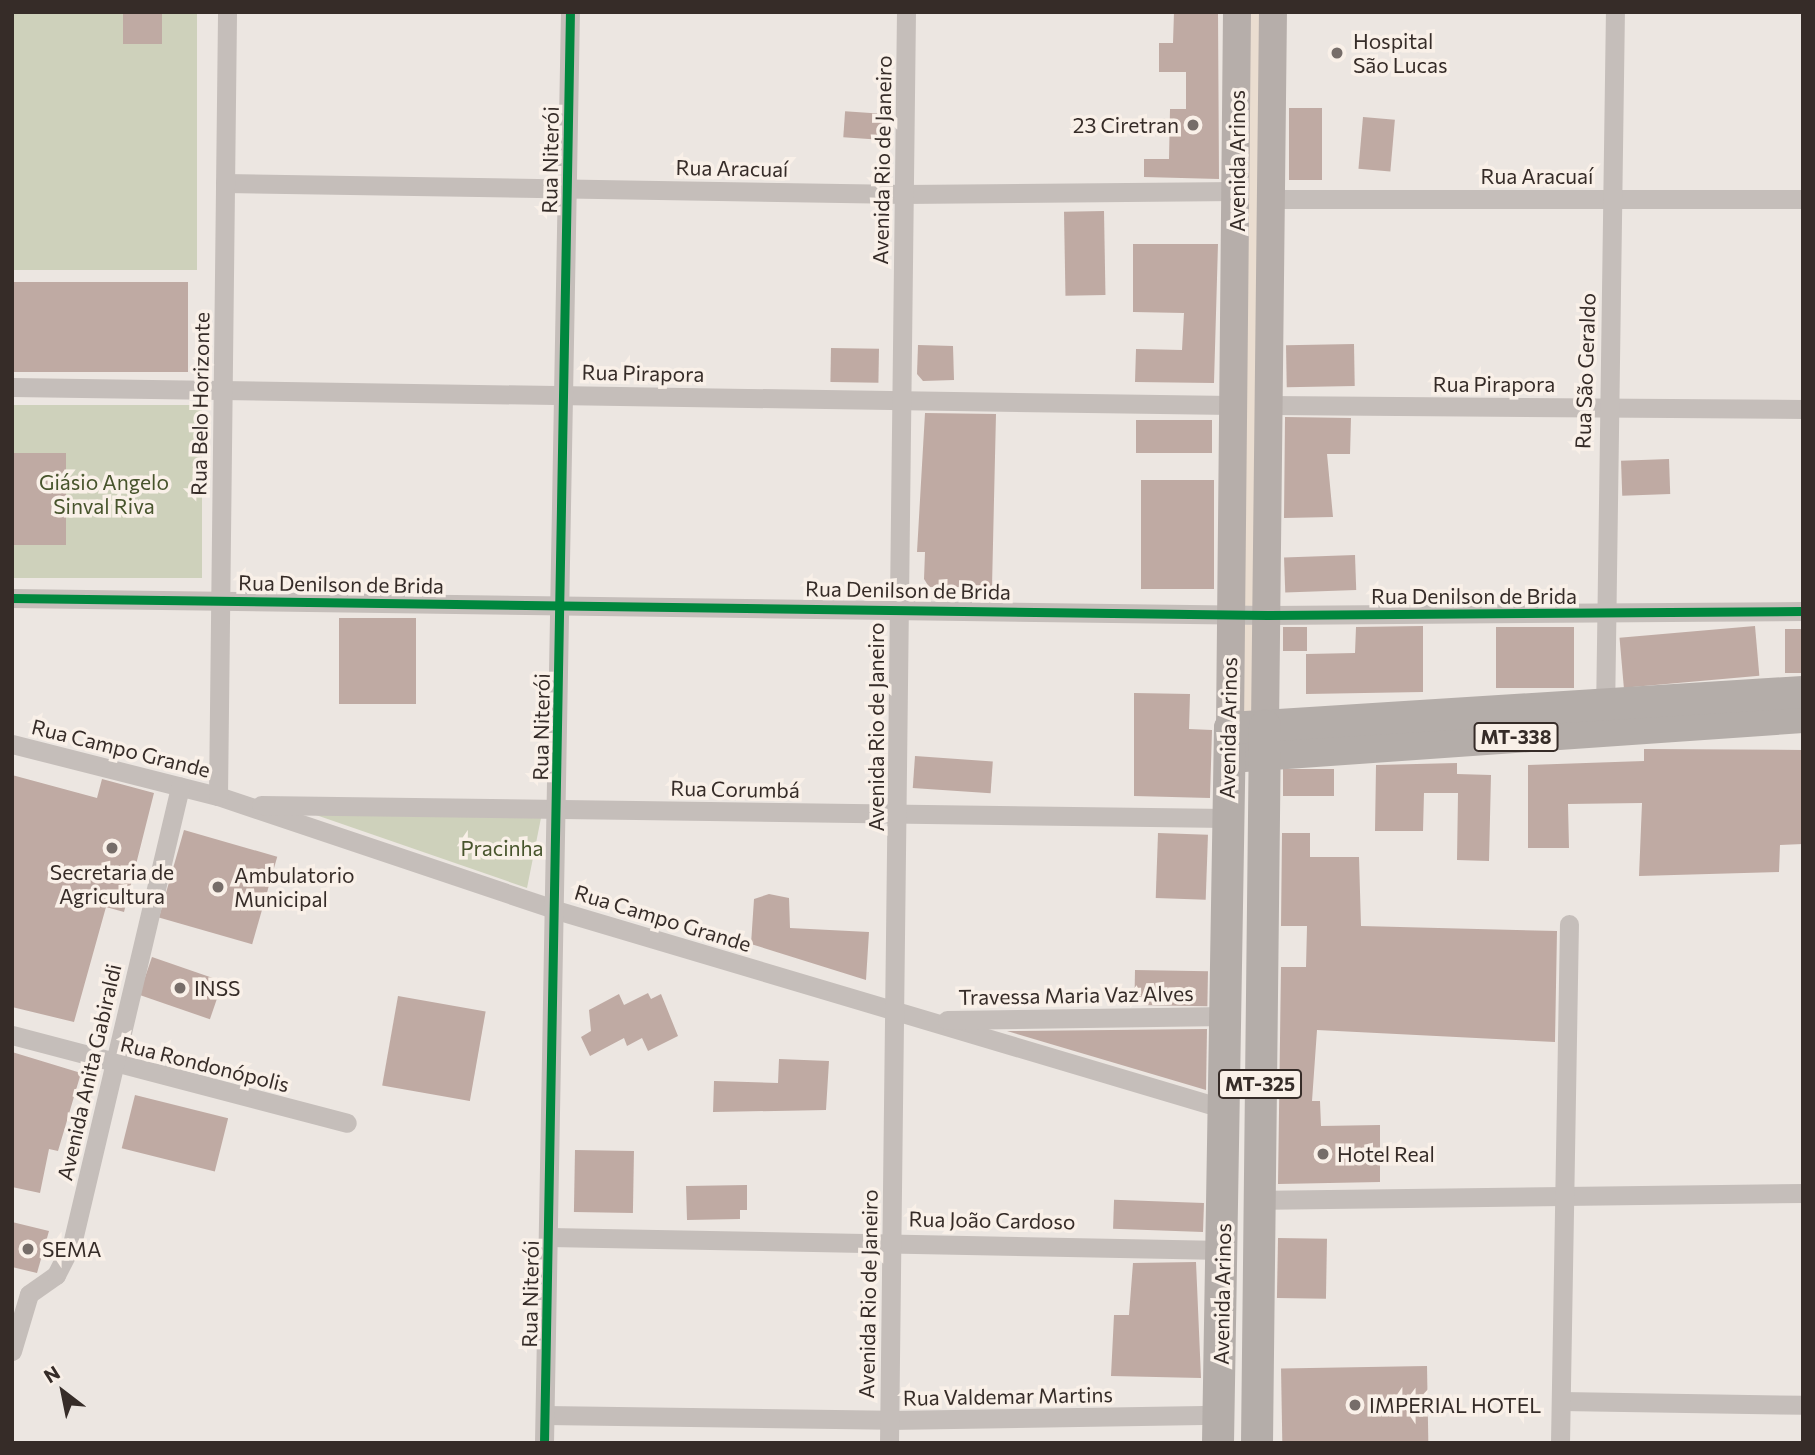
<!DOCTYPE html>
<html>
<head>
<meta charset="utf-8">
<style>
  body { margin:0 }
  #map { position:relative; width:1815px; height:1455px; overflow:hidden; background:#ece6e1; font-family:Commissioner,sans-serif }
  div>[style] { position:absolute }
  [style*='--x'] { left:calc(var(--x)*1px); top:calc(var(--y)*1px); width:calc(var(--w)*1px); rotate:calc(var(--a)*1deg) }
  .green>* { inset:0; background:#ced1bb; transform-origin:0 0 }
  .plaza>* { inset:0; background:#eaddd0; transform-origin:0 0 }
  .building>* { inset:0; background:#bfaaa3; transform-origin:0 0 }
  .street>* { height:19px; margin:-9.5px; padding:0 9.5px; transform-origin:9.5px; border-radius:9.5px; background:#c5beba }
  .secondary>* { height:28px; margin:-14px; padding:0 14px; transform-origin:14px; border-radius:14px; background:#b6aeaa }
  .primary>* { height:32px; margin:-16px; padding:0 16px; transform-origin:16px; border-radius:16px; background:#b4ada9 }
  .cycleway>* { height:9px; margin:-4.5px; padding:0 4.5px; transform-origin:4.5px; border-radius:4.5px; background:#00873e }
  .dots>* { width:19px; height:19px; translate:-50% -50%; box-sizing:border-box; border:4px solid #f9f0e8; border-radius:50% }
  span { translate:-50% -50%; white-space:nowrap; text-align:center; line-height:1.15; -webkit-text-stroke:7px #f9f0e8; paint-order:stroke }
  .shield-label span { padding:2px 5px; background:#f9f0e8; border:2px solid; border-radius:5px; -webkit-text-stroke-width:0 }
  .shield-label { font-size:19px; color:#362c28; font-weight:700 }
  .poi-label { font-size:21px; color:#362c28 }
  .left { translate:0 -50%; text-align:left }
  .right { translate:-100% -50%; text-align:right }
  .street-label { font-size:21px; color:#362c28 }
  .park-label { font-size:21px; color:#47542c }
  .frame { position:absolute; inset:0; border:14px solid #362c28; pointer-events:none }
  .north { position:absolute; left:28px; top:1357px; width:70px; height:70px; -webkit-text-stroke:5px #f9f0e8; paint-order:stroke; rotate:328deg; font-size:19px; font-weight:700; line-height:28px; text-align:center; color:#362c28 }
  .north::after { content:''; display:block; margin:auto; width:24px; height:32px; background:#362c28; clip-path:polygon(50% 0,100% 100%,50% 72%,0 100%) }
</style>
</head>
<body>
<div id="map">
  <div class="green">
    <div style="left:12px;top:12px;width:185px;height:258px"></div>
    <div style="left:12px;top:405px;width:190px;height:173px"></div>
    <div style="clip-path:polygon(316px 815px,541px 818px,527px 888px)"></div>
  </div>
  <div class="plaza">
    <div style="left:1241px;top:12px;width:25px;height:708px"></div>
  </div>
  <div class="building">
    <div style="left:123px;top:12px;width:39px;height:32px"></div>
    <div style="clip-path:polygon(1174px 12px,1218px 12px,1219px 179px,1144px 177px,1144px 159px,1169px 159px,1170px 109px,1186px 109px,1186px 72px,1159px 72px,1159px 43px,1173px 43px)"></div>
    <div style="left:1289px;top:108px;width:33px;height:72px"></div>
    <div style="left:885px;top:114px;width:26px;height:40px;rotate:94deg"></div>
    <div style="left:1363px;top:117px;width:32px;height:52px;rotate:5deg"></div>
    <div style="left:1104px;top:211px;width:84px;height:40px;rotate:89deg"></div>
    <div style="clip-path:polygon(1133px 244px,1218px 244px,1214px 383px,1135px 382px,1136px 349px,1182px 350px,1184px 313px,1133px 312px)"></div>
    <div style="left:12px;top:282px;width:176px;height:90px"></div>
    <div style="left:1354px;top:344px;width:42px;height:68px;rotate:89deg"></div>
    <div style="clip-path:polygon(918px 345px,953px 346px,954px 380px,923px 381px,917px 374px)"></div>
    <div style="left:831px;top:348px;width:48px;height:34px;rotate:1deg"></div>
    <div style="clip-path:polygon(925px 413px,996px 414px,992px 587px,929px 587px,924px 579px,925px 552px,917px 552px)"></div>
    <div style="clip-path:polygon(1285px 417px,1351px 418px,1350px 454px,1327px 454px,1333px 517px,1284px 518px)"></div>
    <div style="left:1136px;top:420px;width:76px;height:33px"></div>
    <div style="left:12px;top:453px;width:54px;height:92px"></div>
    <div style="left:1669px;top:459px;width:35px;height:48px;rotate:88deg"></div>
    <div style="left:1141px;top:480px;width:73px;height:109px"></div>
    <div style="left:1355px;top:555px;width:35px;height:71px;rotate:88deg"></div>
    <div style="left:416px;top:618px;width:86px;height:77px;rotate:90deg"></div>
    <div style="clip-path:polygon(1423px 626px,1423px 692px,1306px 694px,1306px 654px,1355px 653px,1356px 627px)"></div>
    <div style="left:1755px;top:626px;width:50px;height:136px;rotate:85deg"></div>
    <div style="left:1283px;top:627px;width:24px;height:24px"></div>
    <div style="left:1574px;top:627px;width:61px;height:78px;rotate:90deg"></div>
    <div style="left:1785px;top:629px;width:18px;height:44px"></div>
    <div style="clip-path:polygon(1134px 693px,1190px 694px,1189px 729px,1212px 730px,1210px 798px,1134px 796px)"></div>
    <div style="clip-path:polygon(1644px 749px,1803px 750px,1803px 844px,1780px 845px,1779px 872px,1639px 876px,1642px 803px,1568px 804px,1569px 848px,1528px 848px,1528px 765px,1644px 761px)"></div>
    <div style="left:915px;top:756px;width:78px;height:32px;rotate:4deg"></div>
    <div style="clip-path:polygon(1457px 763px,1457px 774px,1491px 775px,1489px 861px,1457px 860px,1458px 793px,1424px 793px,1423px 831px,1375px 831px,1376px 765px)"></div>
    <div style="left:1334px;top:769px;width:27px;height:51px;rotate:90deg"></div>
    <div style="clip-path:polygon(12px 775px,97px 798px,102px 779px,154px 793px,124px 912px,106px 907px,74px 1022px,12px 1007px)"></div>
    <div style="left:184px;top:830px;width:97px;height:91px;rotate:16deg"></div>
    <div style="left:1158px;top:833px;width:50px;height:65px;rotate:2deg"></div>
    <div style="clip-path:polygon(1282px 833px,1310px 833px,1310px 857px,1359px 857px,1361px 926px,1557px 931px,1555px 1042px,1317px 1030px,1312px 1101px,1320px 1101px,1321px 1126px,1380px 1125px,1380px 1182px,1278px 1184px,1281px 967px,1306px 967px,1307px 926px,1281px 926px)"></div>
    <div style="clip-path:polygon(769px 894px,789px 898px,790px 928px,869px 932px,866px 980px,751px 944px,754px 899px)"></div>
    <div style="left:152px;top:957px;width:75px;height:40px;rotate:19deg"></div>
    <div style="left:1135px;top:970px;width:73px;height:35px;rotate:1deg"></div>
    <div style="clip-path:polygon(648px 993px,651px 999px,661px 994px,678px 1036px,648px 1051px,642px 1038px,627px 1046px,624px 1038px,590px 1056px,581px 1037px,591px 1031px,589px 1010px,619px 994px,624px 1005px)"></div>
    <div style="left:398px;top:996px;width:89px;height:91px;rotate:10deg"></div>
    <div style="clip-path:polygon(1207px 1029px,1206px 1090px,1007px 1031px)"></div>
    <div style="clip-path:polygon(12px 1052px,81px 1073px,58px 1151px,49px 1149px,40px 1193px,12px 1187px)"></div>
    <div style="clip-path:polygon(779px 1059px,829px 1061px,826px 1110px,713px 1112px,714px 1081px,778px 1083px)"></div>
    <div style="left:135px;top:1095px;width:96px;height:55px;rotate:14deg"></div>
    <div style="left:575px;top:1150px;width:59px;height:62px;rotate:1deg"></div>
    <div style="clip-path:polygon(747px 1185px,747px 1210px,740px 1210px,740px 1219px,687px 1220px,686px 1186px)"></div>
    <div style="left:1204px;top:1203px;width:29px;height:90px;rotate:92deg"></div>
    <div style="clip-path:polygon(12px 1222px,49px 1231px,37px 1273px,12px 1267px)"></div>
    <div style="left:1278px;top:1238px;width:49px;height:60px;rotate:1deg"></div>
    <div style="clip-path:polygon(1196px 1262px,1201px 1378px,1111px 1376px,1114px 1315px,1129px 1315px,1133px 1263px)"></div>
    <div style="left:1427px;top:1366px;width:77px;height:146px;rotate:89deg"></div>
  </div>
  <div class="street">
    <div style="--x:225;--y:183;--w:679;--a:0.93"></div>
    <div style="--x:904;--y:194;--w:334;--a:-0.5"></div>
    <div style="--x:1271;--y:199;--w:532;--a:0"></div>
    <div style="--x:12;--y:387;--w:1220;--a:0.85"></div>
    <div style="--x:1269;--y:405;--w:534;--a:0.43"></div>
    <div style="--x:12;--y:598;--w:1255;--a:0.78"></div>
    <div style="--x:1267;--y:615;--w:536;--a:-0.43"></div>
    <div style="--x:1605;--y:715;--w:703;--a:-89.19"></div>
    <div style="--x:12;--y:744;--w:212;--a:14.2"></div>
    <div style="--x:218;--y:796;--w:357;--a:18.6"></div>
    <div style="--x:556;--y:910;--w:695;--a:16.56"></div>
    <div style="--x:218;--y:796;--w:784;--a:-89.34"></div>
    <div style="--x:261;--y:805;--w:966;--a:0.77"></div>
    <div style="--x:947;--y:1020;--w:279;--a:-0.8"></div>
    <div style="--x:12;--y:1035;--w:346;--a:14.7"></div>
    <div style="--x:1257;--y:1200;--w:546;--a:-0.73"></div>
    <div style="--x:549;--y:1237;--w:675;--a:1.1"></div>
    <div style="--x:12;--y:1351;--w:59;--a:-73.4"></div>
    <div style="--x:29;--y:1294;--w:33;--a:-35"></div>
    <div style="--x:56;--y:1275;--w:35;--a:-63"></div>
    <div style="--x:72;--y:1244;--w:470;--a:-76.7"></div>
    <div style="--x:1561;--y:1401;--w:242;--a:0.9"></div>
    <div style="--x:545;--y:1415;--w:344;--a:0.8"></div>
    <div style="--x:889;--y:1420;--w:330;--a:-0.9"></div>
    <div style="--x:544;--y:1443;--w:1431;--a:-88.96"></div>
    <div style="--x:889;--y:1443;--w:1431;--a:-89.32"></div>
    <div style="--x:1560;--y:1443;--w:519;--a:-89.01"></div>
  </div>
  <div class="secondary">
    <div style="--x:1265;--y:726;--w:714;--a:-89.36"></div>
    <div style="--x:1230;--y:728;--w:716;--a:-89.44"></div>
  </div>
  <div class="primary">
    <div style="--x:1244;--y:756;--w:560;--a:-3.99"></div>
    <div style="--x:1218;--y:1443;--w:715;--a:-89.04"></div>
    <div style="--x:1230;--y:728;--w:574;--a:-3.6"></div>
    <div style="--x:1257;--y:1443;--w:717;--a:-89.36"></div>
  </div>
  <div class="cycleway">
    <div style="--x:12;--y:598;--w:1255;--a:0.78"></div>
    <div style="--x:1267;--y:615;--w:536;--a:-0.43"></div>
    <div style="--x:544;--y:1443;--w:1431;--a:-88.96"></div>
  </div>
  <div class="dots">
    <div style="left:1337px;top:53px;background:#766d69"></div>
    <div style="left:1193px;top:125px;background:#766d69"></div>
    <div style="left:112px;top:848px;background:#766d69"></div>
    <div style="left:218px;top:887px;background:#766d69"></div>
    <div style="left:180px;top:988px;background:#766d69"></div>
    <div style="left:1323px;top:1154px;background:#766d69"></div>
    <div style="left:28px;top:1249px;background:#766d69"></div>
    <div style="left:1355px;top:1405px;background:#766d69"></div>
  </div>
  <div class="shield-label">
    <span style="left:1516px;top:737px">MT-338</span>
    <span style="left:1260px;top:1084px">MT-325</span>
  </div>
  <div class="poi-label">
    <span class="left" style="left:1353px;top:53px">Hospital<br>São Lucas</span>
    <span class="right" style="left:1179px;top:125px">23 Ciretran</span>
    <span style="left:112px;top:884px">Secretaria de<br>Agricultura</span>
    <span class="left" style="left:234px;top:887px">Ambulatorio<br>Municipal</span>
    <span class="left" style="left:194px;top:988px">INSS</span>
    <span class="left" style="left:1337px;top:1154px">Hotel Real</span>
    <span class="left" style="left:42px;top:1249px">SEMA</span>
    <span class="left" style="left:1369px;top:1405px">IMPERIAL HOTEL</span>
  </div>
  <div class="street-label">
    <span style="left:550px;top:160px;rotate:-89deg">Rua Niterói</span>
    <span style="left:882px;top:160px;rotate:-89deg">Avenida Rio de Janeiro</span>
    <span style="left:1237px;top:161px;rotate:-90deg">Avenida Arinos</span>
    <span style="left:732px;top:168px;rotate:1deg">Rua Aracuaí</span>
    <span style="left:1537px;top:176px">Rua Aracuaí</span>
    <span style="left:1585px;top:371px;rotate:-88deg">Rua São Geraldo</span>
    <span style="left:643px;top:373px;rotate:1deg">Rua Pirapora</span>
    <span style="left:1494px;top:384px">Rua Pirapora</span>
    <span style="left:200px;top:404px;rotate:-89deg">Rua Belo Horizonte</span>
    <span style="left:341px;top:584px;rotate:1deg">Rua Denilson de Brida</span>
    <span style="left:908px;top:590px;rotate:1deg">Rua Denilson de Brida</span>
    <span style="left:1474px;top:596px">Rua Denilson de Brida</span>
    <span style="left:541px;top:727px;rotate:-89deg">Rua Niterói</span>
    <span style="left:876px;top:727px;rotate:-90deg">Avenida Rio de Janeiro</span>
    <span style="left:1228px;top:728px;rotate:-89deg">Avenida Arinos</span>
    <span style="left:121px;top:748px;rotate:14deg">Rua Campo Grande</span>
    <span style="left:735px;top:789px;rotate:1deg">Rua Corumbá</span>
    <span style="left:663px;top:918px;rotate:17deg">Rua Campo Grande</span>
    <span style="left:1076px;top:995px;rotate:-1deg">Travessa Maria Vaz Alves</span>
    <span style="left:205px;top:1064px;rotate:14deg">Rua Rondonópolis</span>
    <span style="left:89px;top:1072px;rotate:-77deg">Avenida Anita Gabiraldi</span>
    <span style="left:992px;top:1220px;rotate:1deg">Rua João Cardoso</span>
    <span style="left:530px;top:1294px;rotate:-89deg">Rua Niterói</span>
    <span style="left:868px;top:1294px;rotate:-89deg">Avenida Rio de Janeiro</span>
    <span style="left:1222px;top:1294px;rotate:-89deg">Avenida Arinos</span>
    <span style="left:1008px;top:1396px;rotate:-1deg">Rua Valdemar Martins</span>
  </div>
  <div class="park-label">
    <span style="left:104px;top:494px">Giásio Angelo<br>Sinval Riva</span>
    <span style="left:502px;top:848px">Pracinha</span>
  </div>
  <div class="frame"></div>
  <div class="north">N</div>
</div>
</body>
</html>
